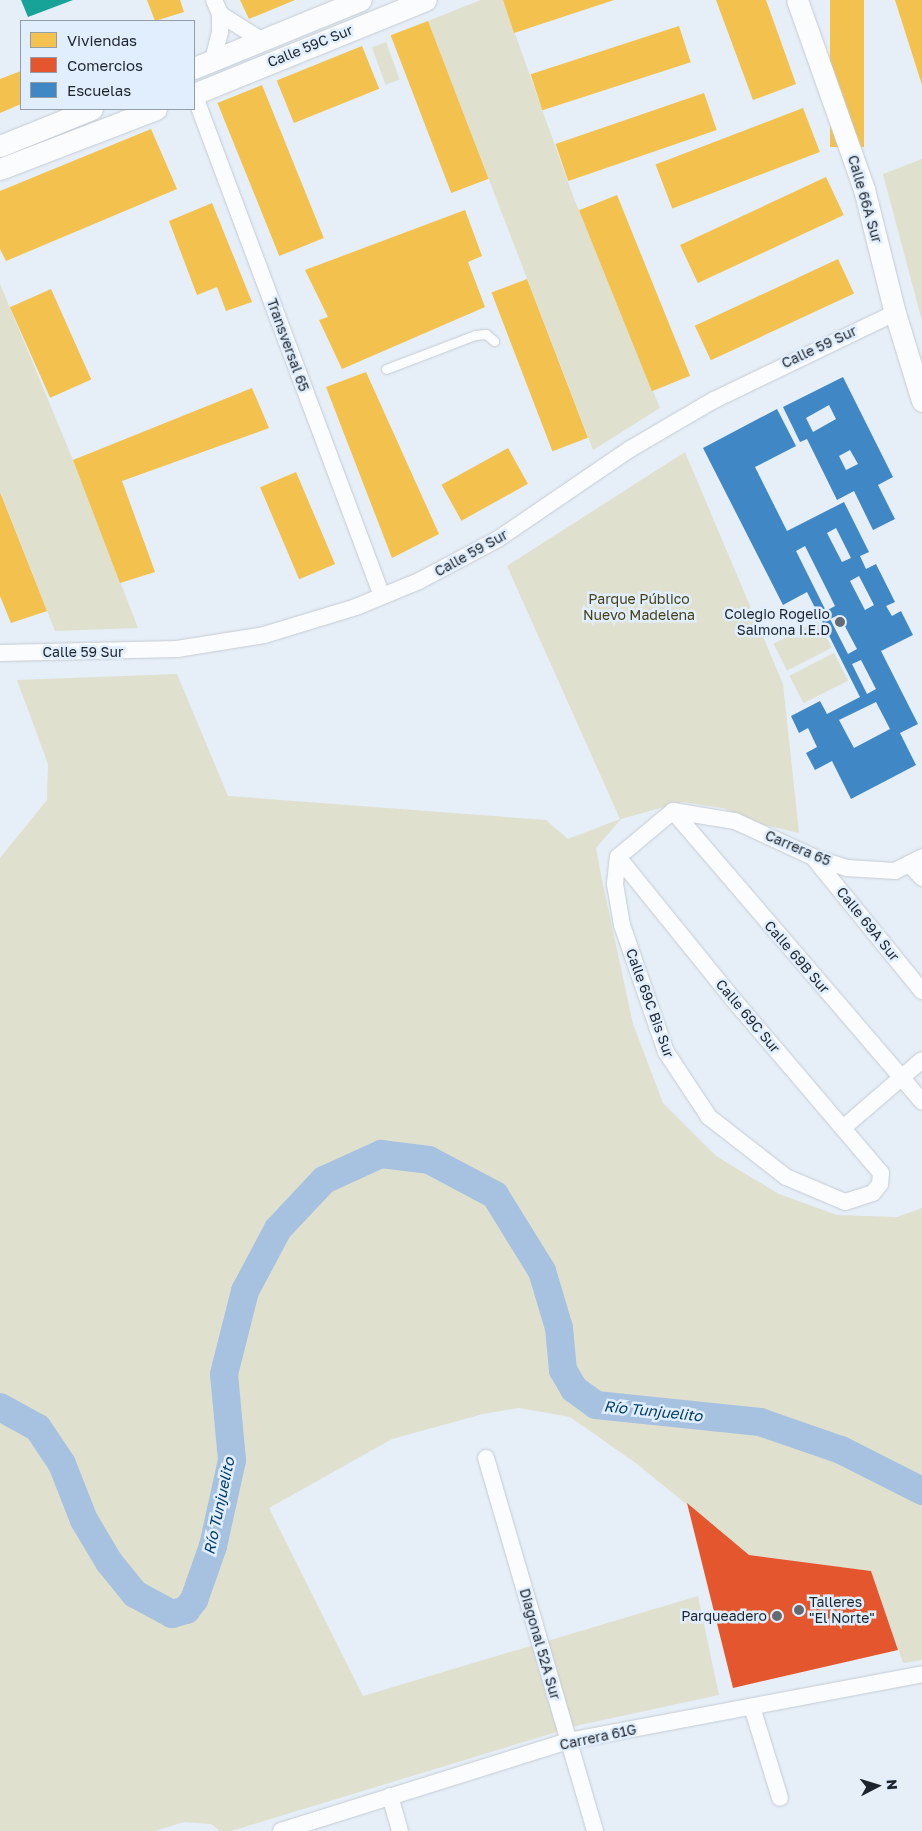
<!DOCTYPE html>
<html>
<head>
<meta charset="utf-8">
<style>
  body { margin:0 }
  #map { position:relative; width:922px; height:1831px; overflow:hidden; background:#e6eef7; font-family:"Golos Text",sans-serif }
  div>[style] { position:absolute }
  [style*='--x'] { left:calc(var(--x)*1px); top:calc(var(--y)*1px); width:calc(var(--w)*1px); rotate:calc(var(--a)*1deg) }
  .green>* { inset:0; background:#e0e0cf; transform-origin:0 0 }
  .homes>* { inset:0; background:#f2c14e; transform-origin:0 0 }
  .shops>* { inset:0; background:#e4572e }
  .schools>* { inset:0; background:#3f88c5 }
  .public>* { inset:0; background:#17a398 }
  .river>* { height:28px; margin:-14px; padding:0 14px; transform-origin:14px; border-radius:14px; background:#a6c2e0 }
  .roads { filter:drop-shadow(0 0 1px #c4cbd3) drop-shadow(0 0 1px #c4cbd3) }
  .service>* { height:9px; margin:-4.5px; padding:0 4.5px; transform-origin:4.5px; border-radius:4.5px; background:#fbfcfe }
  .minor>* { height:16px; margin:-8px; padding:0 8px; transform-origin:8px; border-radius:8px; background:#fbfcfe }
  .tertiary>* { height:21px; margin:-10.5px; padding:0 10.5px; transform-origin:10.5px; border-radius:10.5px; background:#fbfcfe }
  .dots>* { width:14px; height:14px; translate:-50% -50%; box-sizing:border-box; border:2px solid #e0eefd; border-radius:50% }
  span { translate:-50% -50%; white-space:nowrap; text-align:center; line-height:1.15; -webkit-text-stroke:5px #e0eefd; paint-order:stroke }
  .street-label { font-size:14px; color:#1e242b }
  .park-label { font-size:14px; color:#474017 }
  .poi-label { font-size:14px; color:#1e242b }
  .right { translate:-100% -50%; text-align:right }
  .left { translate:0 -50%; text-align:left }
  .water-label { font-size:15px; color:#003b6b; font-style:italic }
  .legend { position:absolute; left:20px; top:20px; width:175px; height:90px; box-sizing:border-box; background:#e0eefd; border:1px solid #929da9; margin:0; padding:6px 9px; list-style:none; font-size:15px; color:#1e242b }
  .legend li { display:flex; align-items:center; gap:10px; height:25px }
  .legend b { width:25px; border:1px solid #929da9 }
  .north { position:absolute; left:852px; top:1761px; width:50px; height:50px; -webkit-text-stroke:4px #e0eefd; paint-order:stroke; rotate:85deg; font-size:14px; font-weight:700; line-height:20px; text-align:center; color:#1e242b }
  .north::after { content:''; display:block; margin:auto; width:18px; height:22px; background:#1e242b; clip-path:polygon(50% 0,100% 100%,50% 72%,0 100%) }
</style>
</head>
<body>
<div id="map">
  <div class="green">
    <div style="clip-path:polygon(481px 0,503px 0,573px 196px,660px 408px,593px 450px,428px 21px)"></div>
    <div style="left:386px;top:42px;width:40px;height:15px;rotate:70deg"></div>
    <div style="clip-path:polygon(922px 159px,922px 321px,883px 174px)"></div>
    <div style="clip-path:polygon(0 284px,73px 460px,138px 628px,55px 631px,0 491px)"></div>
    <div style="clip-path:polygon(685px 452px,783px 684px,799px 833px,761px 824px,723px 808px,682px 802px,621px 819px,596px 848px,602px 880px,633px 1024px,663px 1103px,716px 1156px,779px 1194px,837px 1215px,897px 1217px,922px 1208px,922px 1660px,903px 1663px,871px 1571px,749px 1555px,637px 1464px,570px 1417px,519px 1408px,483px 1414px,392px 1439px,269px 1508px,363px 1696px,698px 1596px,719px 1695px,580px 1725px,231px 1831px,220px 1831px,211px 1824px,184px 1822px,155px 1831px,0 1831px,0 858px,47px 800px,48px 764px,17px 680px,177px 674px,228px 796px,546px 820px,568px 839px,620px 819px,507px 566px)"></div>
    <div style="left:818px;top:621px;width:30px;height:50px;rotate:63deg"></div>
    <div style="left:834px;top:653px;width:31px;height:50px;rotate:63deg"></div>
  </div>
  <div class="homes">
    <div style="clip-path:polygon(147px 0,180px 0,184px 12px,155px 21px)"></div>
    <div style="clip-path:polygon(240px 0,295px 0,249px 19px)"></div>
    <div style="clip-path:polygon(503px 0,614px 0,514px 33px)"></div>
    <div style="clip-path:polygon(716px 0,766px 0,796px 84px,753px 100px)"></div>
    <div style="left:830px;top:0;width:34px;height:147px"></div>
    <div style="clip-path:polygon(895px 0,922px 0,922px 85px)"></div>
    <div style="left:428px;top:21px;width:169px;height:40px;rotate:69deg"></div>
    <div style="left:679px;top:26px;width:38px;height:156px;rotate:72deg"></div>
    <div style="left:362px;top:46px;width:46px;height:92px;rotate:68deg"></div>
    <div style="clip-path:polygon(21px 71px,21px 104px,0 113px,0 79px)"></div>
    <div style="left:262px;top:85px;width:165px;height:48px;rotate:68deg"></div>
    <div style="left:704px;top:93px;width:39px;height:157px;rotate:71deg"></div>
    <div style="left:803px;top:108px;width:47px;height:158px;rotate:69deg"></div>
    <div style="clip-path:polygon(151px 129px,177px 189px,6px 261px,0 249px,0 191px)"></div>
    <div style="left:826px;top:177px;width:42px;height:161px;rotate:65deg"></div>
    <div style="left:617px;top:195px;width:195px;height:41px;rotate:68deg"></div>
    <div style="clip-path:polygon(212px 203px,252px 302px,226px 311px,217px 287px,197px 295px,169px 221px)"></div>
    <div style="clip-path:polygon(465px 210px,482px 256px,468px 262px,485px 307px,342px 369px,319px 320px,328px 317px,305px 270px)"></div>
    <div style="left:838px;top:259px;width:38px;height:158px;rotate:65deg"></div>
    <div style="left:527px;top:279px;width:170px;height:38px;rotate:69deg"></div>
    <div style="left:51px;top:289px;width:99px;height:45px;rotate:66deg"></div>
    <div style="clip-path:polygon(366px 372px,439px 534px,392px 558px,326px 387px)"></div>
    <div style="clip-path:polygon(252px 388px,269px 428px,122px 481px,155px 572px,120px 583px,73px 460px)"></div>
    <div style="left:508px;top:448px;width:41px;height:76px;rotate:61deg"></div>
    <div style="left:296px;top:472px;width:100px;height:39px;rotate:67deg"></div>
    <div style="clip-path:polygon(0 492px,47px 611px,11px 623px,0 596px)"></div>
  </div>
  <div class="shops">
    <div style="clip-path:polygon(687px 1503px,749px 1555px,871px 1571px,898px 1650px,733px 1688px)"></div>
  </div>
  <div class="schools">
    <div style="clip-path:polygon(evenodd,843px 377px,893px 477px,878px 485px,895px 519px,873px 530px,854px 491px,837px 500px,807px 439px,800px 442px,783px 407px,843px 377px,829px 405px,836px 419px,813px 432px,806px 418px,829px 405px,843px 377px,850px 450px,858px 464px,846px 470px,839px 456px,850px 450px)"></div>
    <div style="clip-path:polygon(evenodd,777px 409px,796px 446px,755px 467px,787px 531px,844px 502px,869px 552px,860px 556px,866px 569px,876px 564px,895px 602px,886px 606px,892px 616px,901px 611px,913px 635px,881px 651px,918px 724px,900px 733px,916px 765px,851px 799px,832px 761px,815px 770px,806px 753px,817px 747px,808px 728px,799px 733px,791px 716px,820px 701px,827px 714px,860px 697px,807px 592px,783px 605px,703px 448px,777px 409px,836px 528px,851px 558px,842px 562px,827px 533px,836px 528px,777px 409px,805px 546px,835px 606px,826px 611px,796px 551px,805px 546px,777px 409px,859px 576px,874px 605px,865px 610px,850px 581px,859px 576px,777px 409px,839px 615px,857px 649px,848px 654px,830px 619px,839px 615px,777px 409px,861px 660px,876px 689px,867px 694px,852px 664px,861px 660px,777px 409px,876px 702px,890px 729px,854px 748px,839px 720px,876px 702px)"></div>
  </div>
  <div class="public">
    <div style="clip-path:polygon(21px 0,73px 0,28px 17px)"></div>
  </div>
  <div class="river">
    <div style="--x:0;--y:1407;--w:43;--a:28.9"></div>
    <div style="--x:38;--y:1428;--w:43;--a:56.3"></div>
    <div style="--x:62;--y:1464;--w:60;--a:68.6"></div>
    <div style="--x:84;--y:1520;--w:49;--a:59.2"></div>
    <div style="--x:109;--y:1562;--w:41;--a:50.9"></div>
    <div style="--x:135;--y:1594;--w:42;--a:28.4"></div>
    <div style="--x:172;--y:1614;--w:15;--a:-16"></div>
    <div style="--x:186;--y:1610;--w:13;--a:-51"></div>
    <div style="--x:194;--y:1600;--w:57;--a:-70.6"></div>
    <div style="--x:213;--y:1546;--w:88;--a:-77.5"></div>
    <div style="--x:232;--y:1460;--w:86;--a:-95.3"></div>
    <div style="--x:224;--y:1374;--w:86;--a:-75.8"></div>
    <div style="--x:245;--y:1291;--w:70;--a:-62"></div>
    <div style="--x:278;--y:1229;--w:67;--a:-46.8"></div>
    <div style="--x:324;--y:1180;--w:63;--a:-24.5"></div>
    <div style="--x:381;--y:1154;--w:48;--a:7.1"></div>
    <div style="--x:429;--y:1160;--w:75;--a:27.9"></div>
    <div style="--x:495;--y:1195;--w:89;--a:58.3"></div>
    <div style="--x:542;--y:1271;--w:59;--a:73.4"></div>
    <div style="--x:559;--y:1328;--w:42;--a:84.6"></div>
    <div style="--x:563;--y:1370;--w:22;--a:60"></div>
    <div style="--x:574;--y:1389;--w:27;--a:36"></div>
    <div style="--x:596;--y:1405;--w:165;--a:5.9"></div>
    <div style="--x:760;--y:1422;--w:86;--a:19.1"></div>
    <div style="--x:841;--y:1450;--w:91;--a:26.8"></div>
  </div>
  <div class="roads">
    <div class="service">
      <div style="--x:386;--y:369;--w:95;--a:-20.9"></div>
      <div style="--x:475;--y:335;--w:11;--a:-5"></div>
      <div style="--x:486;--y:334;--w:11;--a:41"></div>
    </div>
    <div class="minor">
      <div style="--x:220;--y:14;--w:49;--a:32.4"></div>
      <div style="--x:213;--y:60;--w:29;--a:-76"></div>
      <div style="--x:220;--y:32;--w:18;--a:-90"></div>
      <div style="--x:220;--y:14;--w:15;--a:-113"></div>
      <div style="--x:194;--y:94;--w:536;--a:69.47"></div>
      <div style="--x:0;--y:653;--w:177;--a:-1.3"></div>
      <div style="--x:177;--y:649;--w:88;--a:-9.1"></div>
      <div style="--x:264;--y:635;--w:96;--a:-16.9"></div>
      <div style="--x:356;--y:607;--w:68;--a:-22.4"></div>
      <div style="--x:419;--y:581;--w:89;--a:-28"></div>
      <div style="--x:498;--y:539;--w:160;--a:-34.3"></div>
      <div style="--x:630;--y:449;--w:97;--a:-30.3"></div>
      <div style="--x:714;--y:400;--w:201;--a:-25.7"></div>
      <div style="--x:673;--y:811;--w:383;--a:49.4"></div>
      <div style="--x:673;--y:811;--w:63;--a:9.2"></div>
      <div style="--x:735;--y:821;--w:86;--a:24.8"></div>
      <div style="--x:813;--y:857;--w:36;--a:18"></div>
      <div style="--x:847;--y:868;--w:48;--a:3.6"></div>
      <div style="--x:895;--y:871;--w:30;--a:-27"></div>
      <div style="--x:618;--y:857;--w:181;--a:51"></div>
      <div style="--x:732;--y:998;--w:230;--a:49.6"></div>
      <div style="--x:881;--y:1173;--w:11;--a:95"></div>
      <div style="--x:880;--y:1184;--w:11;--a:128"></div>
      <div style="--x:873;--y:1193;--w:29;--a:162"></div>
      <div style="--x:845;--y:1202;--w:64;--a:-157"></div>
      <div style="--x:786;--y:1177;--w:98;--a:-142.1"></div>
      <div style="--x:709;--y:1117;--w:78;--a:-123.5"></div>
      <div style="--x:666;--y:1052;--w:134;--a:-109.1"></div>
      <div style="--x:622;--y:925;--w:42;--a:-99.7"></div>
      <div style="--x:615;--y:884;--w:27;--a:-84"></div>
      <div style="--x:618;--y:857;--w:72;--a:-39.9"></div>
      <div style="--x:813;--y:857;--w:173;--a:50.9"></div>
      <div style="--x:910;--y:865;--w:18;--a:47"></div>
      <div style="--x:843;--y:1128;--w:104;--a:-40.7"></div>
      <div style="--x:486;--y:1458;--w:389;--a:73.7"></div>
      <div style="--x:752;--y:1707;--w:95;--a:72.9"></div>
      <div style="--x:390;--y:1796;--w:36;--a:74"></div>
      <div style="--x:281;--y:1831;--w:302;--a:-17.4"></div>
      <div style="--x:569;--y:1741;--w:359;--a:-10.7"></div>
    </div>
    <div class="tertiary">
      <div style="--x:797;--y:0;--w:201;--a:70.5"></div>
      <div style="--x:864;--y:189;--w:128;--a:76"></div>
      <div style="--x:895;--y:313;--w:92;--a:72.9"></div>
      <div style="--x:194;--y:68;--w:180;--a:-22.2"></div>
      <div style="--x:194;--y:94;--w:250;--a:-22.1"></div>
      <div style="--x:0;--y:146;--w:99;--a:-21.9"></div>
      <div style="--x:0;--y:169;--w:167;--a:-21"></div>
    </div>
  </div>
  <div class="dots">
    <div style="left:840px;top:622px;background:#646b72"></div>
    <div style="left:799px;top:1610px;background:#646b72"></div>
    <div style="left:777px;top:1616px;background:#646b72"></div>
  </div>
  <div class="street-label">
    <span style="left:310px;top:46px;rotate:-22deg">Calle 59C Sur</span>
    <span style="left:865px;top:199px;rotate:74deg">Calle 66A Sur</span>
    <span style="left:288px;top:345px;rotate:70deg">Transversal 65</span>
    <span style="left:819px;top:347px;rotate:-25deg">Calle 59 Sur</span>
    <span style="left:471px;top:553px;rotate:-29deg">Calle 59 Sur</span>
    <span style="left:83px;top:652px">Calle 59 Sur</span>
    <span style="left:798px;top:848px;rotate:23deg">Carrera 65</span>
    <span style="left:868px;top:924px;rotate:51deg">Calle 69A Sur</span>
    <span style="left:797px;top:957px;rotate:49deg">Calle 69B Sur</span>
    <span style="left:650px;top:1003px;rotate:70deg">Calle 69C Bis Sur</span>
    <span style="left:748px;top:1016px;rotate:50deg">Calle 69C Sur</span>
    <span style="left:540px;top:1644px;rotate:74deg">Diagonal 52A Sur</span>
    <span style="left:598px;top:1737px;rotate:-12deg">Carrera 61G</span>
  </div>
  <div class="park-label">
    <span style="left:639px;top:607px">Parque Público<br>Nuevo Madelena</span>
  </div>
  <div class="poi-label">
    <span class="right" style="left:830px;top:622px">Colegio Rogelio<br>Salmona I.E.D</span>
    <span class="left" style="left:809px;top:1610px">Talleres<br>"El Norte"</span>
    <span class="right" style="left:767px;top:1616px">Parqueadero</span>
  </div>
  <div class="water-label">
    <span style="left:653px;top:1411px;rotate:6deg">Río Tunjuelito</span>
    <span style="left:219px;top:1506px;rotate:-78deg">Río Tunjuelito</span>
  </div>
  <ul class="legend">
  <li><b style="height:14px;background:#f2c14e"></b>Viviendas</li>
  <li><b style="height:14px;background:#e4572e"></b>Comercios</li>
  <li><b style="height:14px;background:#3f88c5"></b>Escuelas</li>
  </ul>
  <div class="north">N</div>
</div>
</body>
</html>
